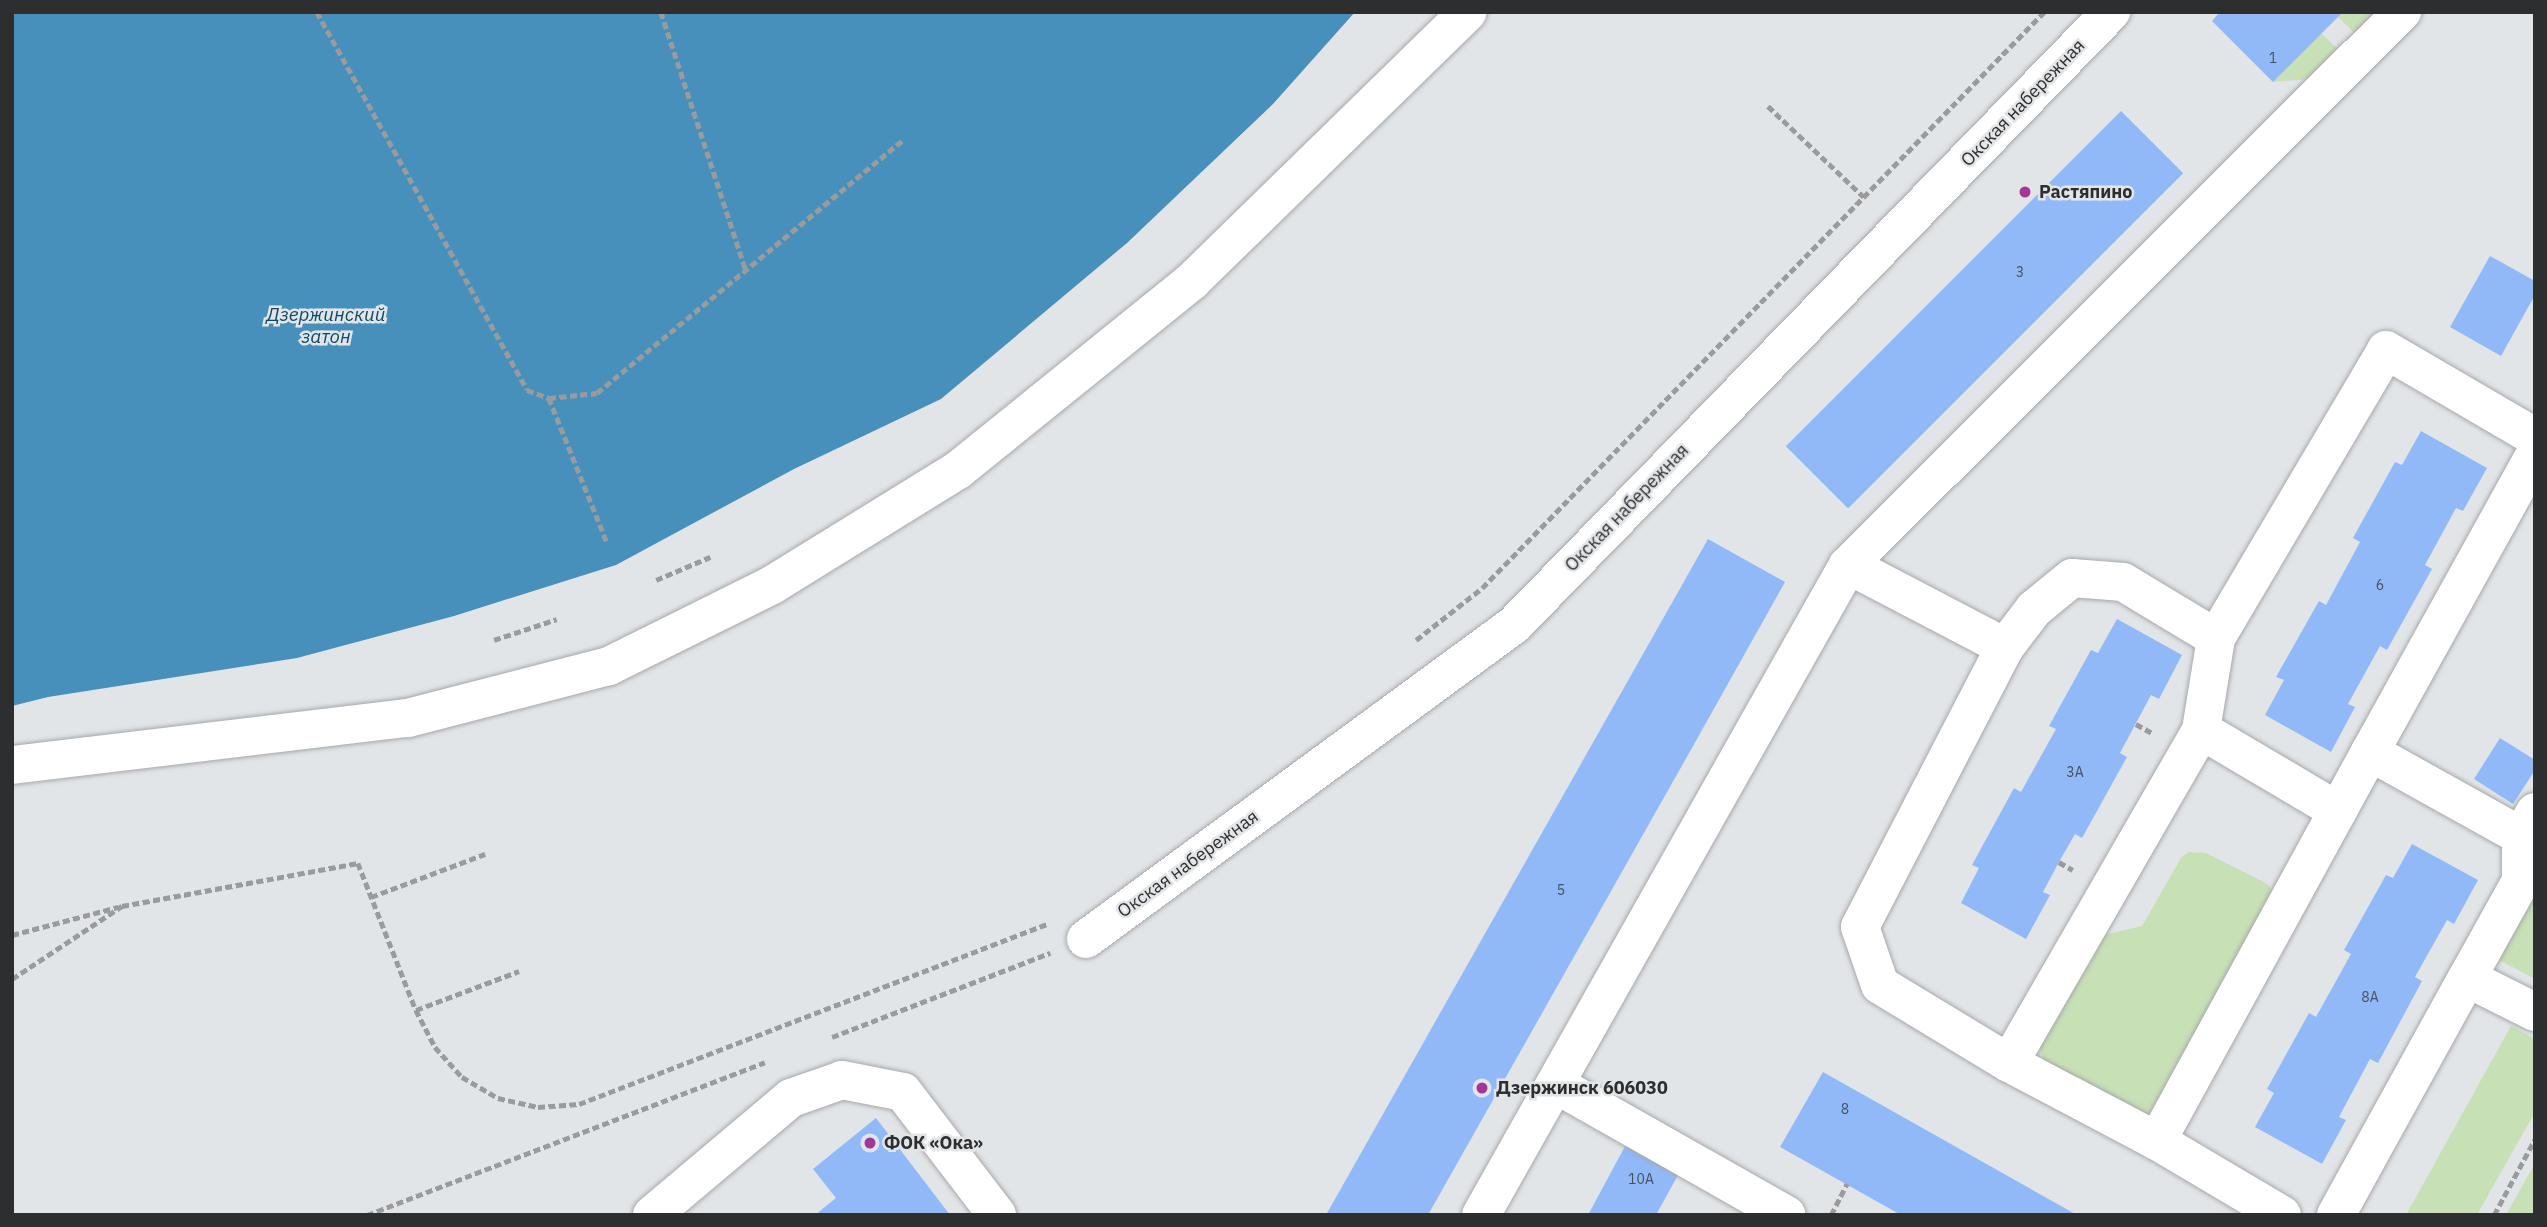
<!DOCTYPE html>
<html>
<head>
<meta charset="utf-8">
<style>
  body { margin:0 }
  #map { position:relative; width:2547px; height:1227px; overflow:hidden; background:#e2e5e8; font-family:"IBM Plex Sans",sans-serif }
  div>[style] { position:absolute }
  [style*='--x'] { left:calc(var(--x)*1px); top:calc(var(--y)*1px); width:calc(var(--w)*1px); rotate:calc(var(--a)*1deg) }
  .green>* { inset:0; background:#c8e0b6 }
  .water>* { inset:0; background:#4790bc }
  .building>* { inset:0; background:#91b9f7; transform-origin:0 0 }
  .path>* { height:4.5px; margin-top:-2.25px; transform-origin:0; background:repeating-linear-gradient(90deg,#999b9d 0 7px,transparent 0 10.5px) }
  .roads { filter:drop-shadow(0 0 2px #a6a8ab) drop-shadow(0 0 2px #a6a8ab) }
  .minor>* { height:38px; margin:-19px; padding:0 19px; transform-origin:19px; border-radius:19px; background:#fff }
  .dots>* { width:19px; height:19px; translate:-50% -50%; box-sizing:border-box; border:4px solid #e2e5e8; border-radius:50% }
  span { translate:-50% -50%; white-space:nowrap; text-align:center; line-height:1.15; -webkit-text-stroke:5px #e2e5e8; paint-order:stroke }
  .number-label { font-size:14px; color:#465161 }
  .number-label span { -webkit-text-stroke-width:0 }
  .street-label { font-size:18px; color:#2d2e2f }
  .poi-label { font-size:18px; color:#2d2e2f; font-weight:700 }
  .left { translate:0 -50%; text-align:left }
  .water-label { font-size:19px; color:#0e4867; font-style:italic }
  .frame { position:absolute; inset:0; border:14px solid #2d2e2f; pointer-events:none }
</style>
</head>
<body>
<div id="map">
  <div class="green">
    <div style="clip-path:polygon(2343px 12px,2388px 12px,2361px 39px,2338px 17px)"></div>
    <div style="clip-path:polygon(2321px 33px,2344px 55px,2321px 78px,2273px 82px)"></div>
    <div style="clip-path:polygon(2189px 852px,2206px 853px,2266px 883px,2274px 891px,2156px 1109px,2142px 1116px,2046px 1065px,2038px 1045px,2095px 937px,2142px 926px,2181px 858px)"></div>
    <div style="clip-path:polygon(2535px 891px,2535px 979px,2497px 959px)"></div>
    <div style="clip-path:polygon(2511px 1026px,2535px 1039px,2535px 1112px,2477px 1215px,2406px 1215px)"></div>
    <div style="clip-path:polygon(2535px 1163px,2535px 1215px,2506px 1215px)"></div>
  </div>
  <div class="water">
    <div style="clip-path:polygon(12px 12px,1355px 12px,1273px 104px,1127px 243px,941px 399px,794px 469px,616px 565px,454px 616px,297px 658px,48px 697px,12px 706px)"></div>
  </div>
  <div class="building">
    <div style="clip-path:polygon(2220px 12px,2343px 12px,2273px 82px,2212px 21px)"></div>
    <div style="left:2121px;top:111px;width:88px;height:474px;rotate:45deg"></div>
    <div style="clip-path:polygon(2490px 256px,2535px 281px,2535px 295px,2501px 356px,2450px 327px)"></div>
    <div style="clip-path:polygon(2421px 431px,2487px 468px,2463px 511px,2456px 508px,2425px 565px,2432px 569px,2387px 650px,2380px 646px,2348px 704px,2355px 707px,2331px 752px,2265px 715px,2284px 680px,2276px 677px,2319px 601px,2326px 605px,2360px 542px,2353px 538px,2395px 462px,2402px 465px)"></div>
    <div style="clip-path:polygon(1708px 539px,1785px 582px,1688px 755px,1428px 1215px,1326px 1215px)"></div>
    <div style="clip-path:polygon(2117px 619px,2182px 655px,2159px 699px,2151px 695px,2120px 753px,2127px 757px,2082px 838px,2075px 834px,2059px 862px,2043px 892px,2050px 895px,2026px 939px,1961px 903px,1979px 868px,1972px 865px,2014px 788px,2021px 792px,2056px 729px,2049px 726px,2091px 650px,2098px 653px)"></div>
    <div style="clip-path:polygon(2500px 738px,2535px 760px,2535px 770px,2513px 804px,2474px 779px)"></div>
    <div style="clip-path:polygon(2412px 844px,2478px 880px,2454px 924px,2447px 920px,2415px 977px,2422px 981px,2378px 1063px,2370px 1059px,2339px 1117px,2346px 1120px,2322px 1164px,2255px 1127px,2274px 1093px,2267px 1089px,2309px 1013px,2316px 1017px,2351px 954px,2344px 950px,2386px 875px,2393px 878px)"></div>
    <div style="clip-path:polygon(1823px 1072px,2077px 1215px,1901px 1215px,1780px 1147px)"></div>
    <div style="clip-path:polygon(876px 1118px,950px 1215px,815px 1215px,836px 1198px,813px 1169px)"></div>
    <div style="clip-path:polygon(1630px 1137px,1683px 1166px,1656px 1215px,1588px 1215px)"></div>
  </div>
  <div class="path">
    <div style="--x:317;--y:12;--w:432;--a:60.9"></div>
    <div style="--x:527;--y:390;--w:23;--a:20"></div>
    <div style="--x:549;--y:398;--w:48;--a:-5.9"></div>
    <div style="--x:597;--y:393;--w:396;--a:-39.6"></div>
    <div style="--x:661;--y:12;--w:272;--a:71.8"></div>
    <div style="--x:1768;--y:106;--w:132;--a:43.5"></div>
    <div style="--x:549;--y:398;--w:155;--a:68.1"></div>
    <div style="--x:656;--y:580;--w:59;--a:-23.1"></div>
    <div style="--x:494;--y:640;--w:66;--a:-18.4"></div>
    <div style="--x:1416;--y:640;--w:84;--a:-38.2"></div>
    <div style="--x:1482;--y:588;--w:805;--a:-45.7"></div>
    <div style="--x:2136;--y:724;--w:18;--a:29"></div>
    <div style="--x:2059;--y:862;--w:16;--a:30"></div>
    <div style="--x:371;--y:897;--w:122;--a:-20.7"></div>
    <div style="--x:12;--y:935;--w:110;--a:-14.8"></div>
    <div style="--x:12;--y:979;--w:132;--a:-33.6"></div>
    <div style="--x:122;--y:906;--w:240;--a:-10.3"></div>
    <div style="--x:358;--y:863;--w:158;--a:68.5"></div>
    <div style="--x:416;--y:1010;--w:42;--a:62.8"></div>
    <div style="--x:435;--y:1047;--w:40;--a:48"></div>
    <div style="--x:462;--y:1077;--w:42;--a:30.3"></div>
    <div style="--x:498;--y:1098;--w:41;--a:12.7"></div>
    <div style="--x:538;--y:1107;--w:41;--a:-4.2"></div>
    <div style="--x:579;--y:1104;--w:501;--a:-21.04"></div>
    <div style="--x:416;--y:1010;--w:110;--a:-20.7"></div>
    <div style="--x:832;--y:1037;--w:234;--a:-21.1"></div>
    <div style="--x:367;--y:1215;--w:426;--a:-21"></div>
    <div style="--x:1831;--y:1215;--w:35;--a:-63"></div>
    <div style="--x:2494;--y:1215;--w:86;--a:-61.7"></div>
  </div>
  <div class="roads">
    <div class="minor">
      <div style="--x:2216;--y:638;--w:109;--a:-148.9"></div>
      <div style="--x:2123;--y:582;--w:51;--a:-175.5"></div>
      <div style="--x:2072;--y:578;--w:49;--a:140.8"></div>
      <div style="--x:2034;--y:609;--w:48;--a:127.3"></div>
      <div style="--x:2005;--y:647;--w:315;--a:117.4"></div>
      <div style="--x:1860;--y:927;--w:61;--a:71"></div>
      <div style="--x:1880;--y:985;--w:151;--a:31.2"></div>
      <div style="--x:2009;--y:1063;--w:384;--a:-60"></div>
      <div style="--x:2201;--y:730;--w:93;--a:-80.7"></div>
      <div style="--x:2216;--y:638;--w:334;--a:-59.4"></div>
      <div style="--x:2386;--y:350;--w:173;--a:30.3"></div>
      <div style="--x:2005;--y:647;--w:177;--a:-152.4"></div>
      <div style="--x:1848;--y:565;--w:783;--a:-44.95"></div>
      <div style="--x:2201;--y:730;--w:159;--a:30.6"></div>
      <div style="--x:12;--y:765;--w:399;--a:-6.8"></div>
      <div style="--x:408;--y:718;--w:208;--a:-14.5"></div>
      <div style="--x:609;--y:666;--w:182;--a:-26.4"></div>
      <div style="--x:772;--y:585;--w:219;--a:-31.7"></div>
      <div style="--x:958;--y:470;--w:301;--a:-38.9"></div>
      <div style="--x:1192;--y:281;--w:385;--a:-44.3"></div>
      <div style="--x:2535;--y:812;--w:28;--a:120"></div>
      <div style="--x:2521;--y:836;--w:45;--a:90"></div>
      <div style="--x:2521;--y:881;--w:111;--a:119.1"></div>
      <div style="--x:2467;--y:978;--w:76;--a:26.6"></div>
      <div style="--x:2521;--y:836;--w:173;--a:-150.9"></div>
      <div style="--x:2370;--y:752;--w:341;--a:-61"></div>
      <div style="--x:1086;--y:939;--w:531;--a:-36.27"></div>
      <div style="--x:1514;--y:625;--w:856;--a:-45.76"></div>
      <div style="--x:2009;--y:1063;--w:167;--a:27.8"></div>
      <div style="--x:2157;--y:1141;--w:443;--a:-61.3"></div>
      <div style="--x:1555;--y:1084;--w:266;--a:29.5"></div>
      <div style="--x:2157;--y:1141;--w:145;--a:30.6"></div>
      <div style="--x:652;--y:1215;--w:182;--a:-40.1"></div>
      <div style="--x:791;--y:1098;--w:54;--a:-19.4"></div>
      <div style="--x:842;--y:1080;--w:62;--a:11.1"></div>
      <div style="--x:903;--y:1092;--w:155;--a:52.6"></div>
      <div style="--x:1481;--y:1215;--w:746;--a:-60.55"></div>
      <div style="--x:2336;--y:1215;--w:271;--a:-61.1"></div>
    </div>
  </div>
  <div class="dots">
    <div style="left:2025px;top:192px;background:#a23798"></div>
    <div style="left:1482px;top:1088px;background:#a23798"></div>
    <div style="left:870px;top:1143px;background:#a23798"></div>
  </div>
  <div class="number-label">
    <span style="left:2273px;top:58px">1</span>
    <span style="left:2020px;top:272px">3</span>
    <span style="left:2380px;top:585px">6</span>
    <span style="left:2075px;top:772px">3А</span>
    <span style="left:1561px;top:890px">5</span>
    <span style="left:2370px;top:997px">8А</span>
    <span style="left:1845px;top:1109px">8</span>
    <span style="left:1641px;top:1179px">10А</span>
  </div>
  <div class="street-label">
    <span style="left:2023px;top:103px;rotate:-46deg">Окская набережная</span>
    <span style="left:1627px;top:508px;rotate:-46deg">Окская набережная</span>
    <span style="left:1188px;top:864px;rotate:-36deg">Окская набережная</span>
  </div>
  <div class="poi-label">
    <span class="left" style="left:2039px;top:192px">Растяпино</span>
    <span class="left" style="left:1496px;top:1088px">Дзержинск 606030</span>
    <span class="left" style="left:884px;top:1143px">ФОК «Ока»</span>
  </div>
  <div class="water-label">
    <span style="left:326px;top:326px">Дзержинский<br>затон</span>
  </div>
  <div class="frame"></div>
</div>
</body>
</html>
